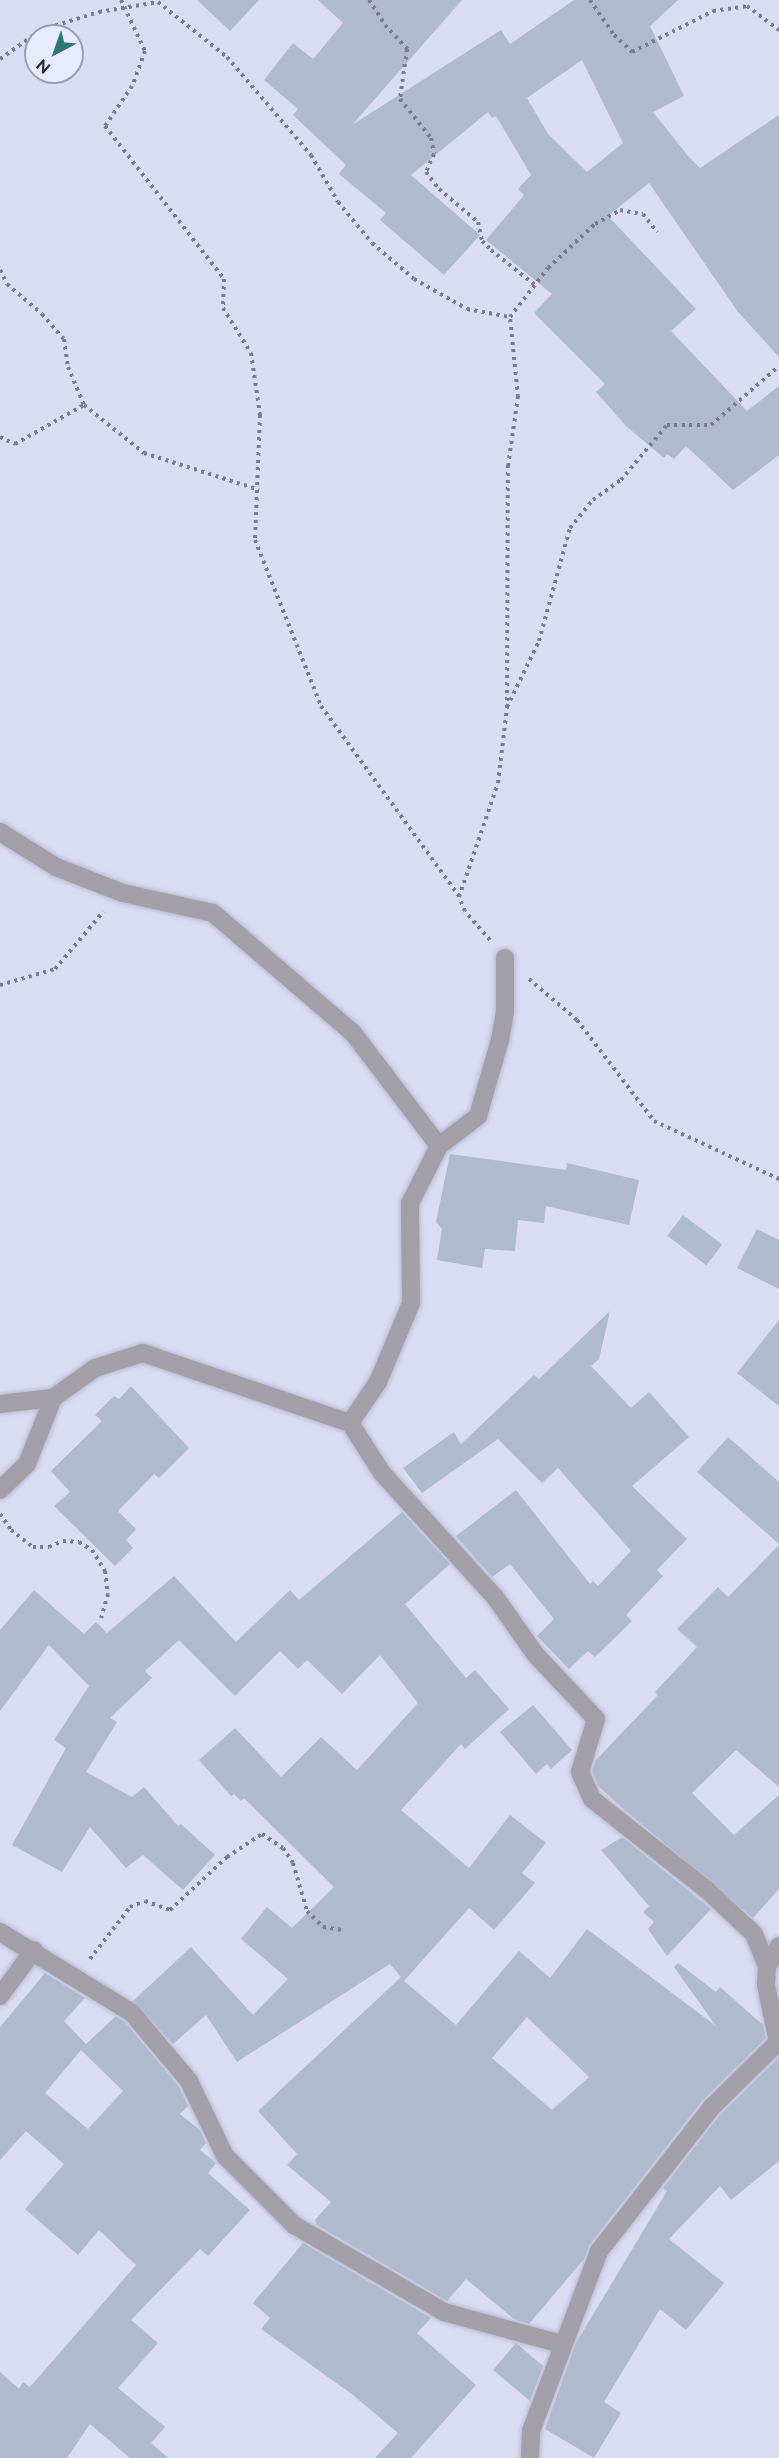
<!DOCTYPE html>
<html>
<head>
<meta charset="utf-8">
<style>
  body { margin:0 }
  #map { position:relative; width:779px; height:2458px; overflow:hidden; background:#dadcf4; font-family:Raleway,sans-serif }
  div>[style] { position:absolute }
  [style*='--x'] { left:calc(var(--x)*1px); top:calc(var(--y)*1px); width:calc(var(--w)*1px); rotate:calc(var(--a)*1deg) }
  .building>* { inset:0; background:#afbacf; transform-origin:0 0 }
  .path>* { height:4px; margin-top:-2px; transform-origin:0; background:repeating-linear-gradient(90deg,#7a7b8b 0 3px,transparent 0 7.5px) }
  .roads { filter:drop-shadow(0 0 2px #b7b9ce) drop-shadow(0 0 2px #b7b9ce) }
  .street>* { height:18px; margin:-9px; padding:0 9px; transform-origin:9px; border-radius:9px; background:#a29fa9 }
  span { translate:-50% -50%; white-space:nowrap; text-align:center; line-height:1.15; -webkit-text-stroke:5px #e8eafd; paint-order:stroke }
  .north { position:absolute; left:24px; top:24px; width:60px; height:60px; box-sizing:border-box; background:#e8eafd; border:2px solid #9c9ead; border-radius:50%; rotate:221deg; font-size:16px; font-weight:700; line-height:24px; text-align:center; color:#2b2c35 }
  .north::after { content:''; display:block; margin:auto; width:21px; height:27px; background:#2f7771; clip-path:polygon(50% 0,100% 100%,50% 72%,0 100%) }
</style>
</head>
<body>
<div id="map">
  <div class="building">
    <div style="clip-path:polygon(197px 0,259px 0,230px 31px)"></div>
    <div style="clip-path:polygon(evenodd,318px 0,462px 0,352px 125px,501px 30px,510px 44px,574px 0,678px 0,650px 26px,684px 96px,653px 112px,688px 156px,700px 168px,779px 115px,779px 357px,738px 312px,649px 183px,608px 216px,696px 309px,671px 331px,747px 411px,779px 386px,779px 455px,733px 490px,686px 446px,674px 459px,667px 454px,664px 458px,626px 426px,596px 392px,605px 384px,534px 313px,552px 294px,486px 240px,524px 195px,518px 189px,531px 175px,496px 116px,492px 118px,488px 112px,411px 175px,480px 235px,444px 275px,380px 220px,386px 213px,339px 174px,346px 165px,293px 115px,298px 109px,264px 80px,293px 43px,313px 59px,343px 23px,318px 0,582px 60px,623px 143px,587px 172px,548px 134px,527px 98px,582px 60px)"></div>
    <div style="clip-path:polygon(450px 1154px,566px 1170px,567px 1163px,639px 1180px,629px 1225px,546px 1206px,544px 1223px,518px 1220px,515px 1251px,485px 1249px,482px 1268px,437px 1260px,442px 1229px,436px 1222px)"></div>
    <div style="left:683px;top:1215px;width:49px;height:26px;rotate:37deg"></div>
    <div style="clip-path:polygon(757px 1229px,779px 1240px,779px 1289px,737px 1268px)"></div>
    <div style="clip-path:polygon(610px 1311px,599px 1359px,591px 1366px,631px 1408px,649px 1392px,689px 1437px,632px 1486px,687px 1539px,657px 1570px,663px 1576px,626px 1615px,632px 1621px,595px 1657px,588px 1651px,569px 1669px,537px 1636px,554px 1619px,510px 1564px,492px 1577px,456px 1536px,516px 1490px,590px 1584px,593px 1581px,598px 1586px,631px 1551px,558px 1468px,542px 1483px,498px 1439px,422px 1493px,403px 1468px,454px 1432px,461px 1444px,534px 1375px,539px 1379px)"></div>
    <div style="clip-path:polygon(779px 1320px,779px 1406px,737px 1373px)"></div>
    <div style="clip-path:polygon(131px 1386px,189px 1448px,159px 1478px,154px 1474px,118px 1511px,136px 1529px,126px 1540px,133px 1548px,115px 1566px,54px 1506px,70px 1492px,51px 1471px,102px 1421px,95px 1415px,114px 1396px,119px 1399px)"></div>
    <div style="clip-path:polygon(728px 1437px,779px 1482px,779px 1544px,697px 1472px)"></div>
    <div style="clip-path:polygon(evenodd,402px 1512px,450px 1564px,405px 1604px,466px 1678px,475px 1670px,509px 1709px,465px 1749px,461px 1744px,401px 1810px,469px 1868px,510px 1815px,546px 1843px,522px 1873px,535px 1883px,494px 1930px,469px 1908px,404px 1981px,456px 2025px,519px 1951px,550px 1978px,587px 1929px,716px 2026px,674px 1967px,678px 1963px,716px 1992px,720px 1987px,763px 2025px,766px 2038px,702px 2101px,590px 2244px,584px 2259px,529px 2324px,514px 2319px,466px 2279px,447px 2301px,317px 2225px,315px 2220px,331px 2202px,287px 2165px,297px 2154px,258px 2111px,401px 1977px,390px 1964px,237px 2062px,206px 2015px,173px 2044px,133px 2001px,191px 1947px,253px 2015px,288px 1979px,241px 1939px,267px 1907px,292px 1928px,334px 1887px,244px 1798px,241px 1801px,234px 1794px,231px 1796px,199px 1760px,235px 1728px,281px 1777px,321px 1737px,357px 1770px,418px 1703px,380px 1655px,342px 1694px,307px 1660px,298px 1669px,280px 1651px,235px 1696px,179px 1640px,145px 1671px,152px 1678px,110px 1718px,117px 1722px,86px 1772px,132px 1797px,144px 1787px,178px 1826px,181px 1824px,215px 1855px,183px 1890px,143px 1855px,126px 1868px,90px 1827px,62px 1872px,12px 1845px,66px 1748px,54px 1740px,89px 1686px,49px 1645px,0 1711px,0 1630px,34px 1590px,84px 1634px,96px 1622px,107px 1633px,174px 1576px,236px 1642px,290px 1590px,299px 1600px,402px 1512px,527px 2017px,589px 2077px,552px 2110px,492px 2058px,527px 2017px)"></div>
    <div style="clip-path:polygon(779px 1545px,779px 1787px,736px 1750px,692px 1793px,734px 1835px,779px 1795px,779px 1889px,753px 1918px,626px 1811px,598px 1786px,592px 1771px,596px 1760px,658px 1695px,655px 1692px,697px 1647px,677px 1629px,718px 1587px,728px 1597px)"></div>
    <div style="clip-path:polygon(533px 1705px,572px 1750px,551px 1769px,547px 1764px,536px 1774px,500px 1732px)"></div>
    <div style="clip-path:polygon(622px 1837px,711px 1909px,667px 1956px,648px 1929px,654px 1922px,643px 1912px,649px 1906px,601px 1850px)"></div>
    <div style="clip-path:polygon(evenodd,45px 1973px,85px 1998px,64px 2021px,86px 2044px,116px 2016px,125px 2022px,179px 2087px,188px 2106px,180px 2114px,200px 2130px,206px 2143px,200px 2150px,216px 2163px,208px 2173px,250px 2210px,208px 2256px,200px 2249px,131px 2320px,158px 2343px,118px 2388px,165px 2427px,151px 2443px,168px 2458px,130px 2458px,90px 2424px,67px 2458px,0 2458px,0 2372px,19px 2389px,23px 2382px,30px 2387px,136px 2265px,99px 2230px,78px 2255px,25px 2209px,64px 2164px,26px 2131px,0 2160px,0 2027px,45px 1973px,81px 2050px,123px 2091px,88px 2129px,45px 2093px,81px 2050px)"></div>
    <div style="clip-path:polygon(779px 2057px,779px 2161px,731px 2200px,720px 2186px,669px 2239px,724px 2283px,686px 2330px,660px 2309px,604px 2402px,621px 2413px,594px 2458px,545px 2429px,576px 2343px,667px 2191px,663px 2188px,719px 2116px)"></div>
    <div style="clip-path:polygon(303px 2243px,431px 2318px,417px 2333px,476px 2385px,411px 2458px,375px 2458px,398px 2433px,353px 2395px,261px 2329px,270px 2318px,253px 2303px)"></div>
    <div style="clip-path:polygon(516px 2343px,543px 2366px,530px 2401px,493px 2370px)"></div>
  </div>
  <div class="path">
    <div style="--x:121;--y:0;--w:56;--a:64.8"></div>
    <div style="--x:145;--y:51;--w:37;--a:110"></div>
    <div style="--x:132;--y:86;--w:48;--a:124"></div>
    <div style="--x:105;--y:126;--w:194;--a:52.1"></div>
    <div style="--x:224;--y:279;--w:29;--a:92"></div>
    <div style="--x:223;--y:308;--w:53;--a:58.1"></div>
    <div style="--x:251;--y:353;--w:63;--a:81.7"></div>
    <div style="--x:260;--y:415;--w:125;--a:92.3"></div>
    <div style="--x:255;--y:540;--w:179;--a:68.3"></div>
    <div style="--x:321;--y:706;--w:235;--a:54"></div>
    <div style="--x:369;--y:0;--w:30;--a:57"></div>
    <div style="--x:385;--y:25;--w:33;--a:47"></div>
    <div style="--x:407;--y:49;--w:50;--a:98"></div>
    <div style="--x:400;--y:99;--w:50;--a:51.5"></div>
    <div style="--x:431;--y:138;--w:16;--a:79"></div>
    <div style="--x:434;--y:154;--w:20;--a:114"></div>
    <div style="--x:426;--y:172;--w:21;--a:53"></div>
    <div style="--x:439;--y:189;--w:51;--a:40.2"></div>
    <div style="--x:478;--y:222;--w:19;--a:78"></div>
    <div style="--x:482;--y:241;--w:13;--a:45"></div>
    <div style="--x:491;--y:250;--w:56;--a:38.5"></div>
    <div style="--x:590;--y:0;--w:42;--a:55.6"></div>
    <div style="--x:614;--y:35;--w:25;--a:43"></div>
    <div style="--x:632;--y:52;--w:91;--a:-26.8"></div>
    <div style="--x:713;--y:11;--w:34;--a:-8"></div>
    <div style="--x:747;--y:6;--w:40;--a:37"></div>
    <div style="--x:0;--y:59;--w:50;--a:-35.3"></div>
    <div style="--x:41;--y:30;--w:61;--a:-17.2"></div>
    <div style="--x:99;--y:12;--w:60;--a:-9.6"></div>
    <div style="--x:158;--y:2;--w:88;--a:38.6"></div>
    <div style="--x:227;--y:57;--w:129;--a:49.4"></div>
    <div style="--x:311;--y:155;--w:54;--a:60.1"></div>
    <div style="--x:338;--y:202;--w:53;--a:50.3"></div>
    <div style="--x:372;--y:243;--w:55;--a:40.6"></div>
    <div style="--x:414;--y:279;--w:61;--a:29.5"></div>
    <div style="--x:467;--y:309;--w:44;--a:10.5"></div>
    <div style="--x:0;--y:270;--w:16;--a:63"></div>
    <div style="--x:7;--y:284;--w:46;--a:40.6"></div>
    <div style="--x:42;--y:314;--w:33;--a:49"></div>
    <div style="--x:64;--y:339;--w:28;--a:82"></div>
    <div style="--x:68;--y:367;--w:41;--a:67.2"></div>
    <div style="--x:0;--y:437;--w:17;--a:25"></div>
    <div style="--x:15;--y:444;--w:79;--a:-29.5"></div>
    <div style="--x:84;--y:405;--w:77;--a:38.7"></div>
    <div style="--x:144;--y:453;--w:121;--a:17.8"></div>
    <div style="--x:507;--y:707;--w:73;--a:-64.1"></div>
    <div style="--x:539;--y:641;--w:117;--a:-74.7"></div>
    <div style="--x:570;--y:528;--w:36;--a:-51"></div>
    <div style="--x:593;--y:500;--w:34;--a:-36"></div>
    <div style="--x:621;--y:480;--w:72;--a:-50.1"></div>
    <div style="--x:667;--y:425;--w:44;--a:0"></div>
    <div style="--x:711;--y:425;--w:90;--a:-40.9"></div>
    <div style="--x:490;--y:940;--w:38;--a:-131"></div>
    <div style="--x:465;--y:911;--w:15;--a:-113"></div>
    <div style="--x:459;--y:897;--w:120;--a:-71.1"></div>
    <div style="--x:498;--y:783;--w:76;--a:-83.2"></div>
    <div style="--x:507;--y:708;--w:242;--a:-89.8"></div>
    <div style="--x:508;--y:466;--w:70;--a:-81.8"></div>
    <div style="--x:518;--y:397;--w:80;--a:-95.7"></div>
    <div style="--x:510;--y:317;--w:62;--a:-52.2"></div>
    <div style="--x:548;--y:268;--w:64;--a:-43.1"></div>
    <div style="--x:595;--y:224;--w:29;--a:-29"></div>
    <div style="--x:620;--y:210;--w:23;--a:10"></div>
    <div style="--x:643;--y:214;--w:23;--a:52"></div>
    <div style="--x:529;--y:979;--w:63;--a:40.5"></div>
    <div style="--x:577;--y:1020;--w:127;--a:52.7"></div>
    <div style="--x:654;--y:1121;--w:138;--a:24.9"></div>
    <div style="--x:0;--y:985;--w:57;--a:-16.2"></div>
    <div style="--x:55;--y:969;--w:75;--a:-49.9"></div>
    <div style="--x:0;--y:1514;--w:19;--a:55"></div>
    <div style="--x:11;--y:1530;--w:28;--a:38"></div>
    <div style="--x:33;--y:1547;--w:16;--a:0"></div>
    <div style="--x:49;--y:1547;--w:15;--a:-23"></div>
    <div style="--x:63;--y:1541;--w:16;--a:4"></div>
    <div style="--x:79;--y:1542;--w:15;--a:32"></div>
    <div style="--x:92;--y:1550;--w:25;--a:58"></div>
    <div style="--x:105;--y:1571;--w:23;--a:83"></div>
    <div style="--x:108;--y:1594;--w:25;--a:106"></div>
    <div style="--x:90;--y:1959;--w:66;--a:-52.4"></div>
    <div style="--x:130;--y:1907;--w:16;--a:-22"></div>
    <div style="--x:145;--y:1901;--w:27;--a:20"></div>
    <div style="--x:170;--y:1910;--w:78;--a:-42.9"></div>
    <div style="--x:227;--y:1857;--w:42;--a:-33.3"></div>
    <div style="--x:262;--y:1834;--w:25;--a:34"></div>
    <div style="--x:283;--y:1848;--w:18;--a:56"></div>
    <div style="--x:293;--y:1863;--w:50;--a:73.7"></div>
    <div style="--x:307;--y:1911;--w:23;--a:45"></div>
    <div style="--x:323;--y:1927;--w:18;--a:9"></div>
  </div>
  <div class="roads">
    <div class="street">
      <div style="--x:0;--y:832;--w:66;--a:32"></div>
      <div style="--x:56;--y:867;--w:72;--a:21.2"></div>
      <div style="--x:123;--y:893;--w:92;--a:12.5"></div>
      <div style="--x:213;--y:913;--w:184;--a:40.6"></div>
      <div style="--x:353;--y:1033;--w:142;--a:52.7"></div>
      <div style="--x:0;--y:1404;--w:53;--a:-6.5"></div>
      <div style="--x:350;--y:1423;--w:59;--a:57.4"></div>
      <div style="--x:382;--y:1473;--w:168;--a:47.7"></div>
      <div style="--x:495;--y:1597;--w:70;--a:54.9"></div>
      <div style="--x:535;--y:1654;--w:89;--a:46.8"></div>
      <div style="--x:596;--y:1719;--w:55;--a:106.8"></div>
      <div style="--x:580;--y:1772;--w:30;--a:66"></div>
      <div style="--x:592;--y:1799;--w:147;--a:38.4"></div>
      <div style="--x:707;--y:1890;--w:64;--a:43.1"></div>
      <div style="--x:754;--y:1934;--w:35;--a:68"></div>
      <div style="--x:0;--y:1490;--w:37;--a:-44"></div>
      <div style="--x:27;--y:1464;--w:71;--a:-68.5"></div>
      <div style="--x:53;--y:1398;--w:52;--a:-35.5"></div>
      <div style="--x:95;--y:1368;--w:50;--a:-17.4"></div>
      <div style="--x:143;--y:1353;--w:219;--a:18.7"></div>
      <div style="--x:350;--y:1423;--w:50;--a:-55.7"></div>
      <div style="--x:378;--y:1382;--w:86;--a:-67.3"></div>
      <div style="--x:411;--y:1303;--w:100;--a:-90.6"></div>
      <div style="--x:410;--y:1203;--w:64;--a:-63"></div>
      <div style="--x:439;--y:1146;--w:49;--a:-37.6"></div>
      <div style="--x:478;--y:1116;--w:79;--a:-73.9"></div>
      <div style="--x:500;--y:1040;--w:27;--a:-80"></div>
      <div style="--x:505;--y:1013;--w:55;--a:-90"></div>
      <div style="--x:0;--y:1932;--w:155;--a:31.5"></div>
      <div style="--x:132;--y:2013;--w:89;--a:50"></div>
      <div style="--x:189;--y:2081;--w:83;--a:64.4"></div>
      <div style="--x:225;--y:2156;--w:98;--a:45"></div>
      <div style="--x:294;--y:2225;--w:173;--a:30.1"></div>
      <div style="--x:444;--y:2312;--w:121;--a:15.3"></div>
      <div style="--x:0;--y:1996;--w:57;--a:-53.5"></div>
      <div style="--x:778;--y:2042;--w:58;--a:-101.9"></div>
      <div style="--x:766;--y:1985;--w:18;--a:-87"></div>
      <div style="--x:767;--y:1967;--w:24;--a:-60"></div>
      <div style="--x:530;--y:2458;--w:27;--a:-88"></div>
      <div style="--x:531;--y:2431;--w:192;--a:-69.3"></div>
      <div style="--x:599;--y:2251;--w:182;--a:-51.9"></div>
      <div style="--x:711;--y:2108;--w:95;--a:-44.6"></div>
    </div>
  </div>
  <div class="north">N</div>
</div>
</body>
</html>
